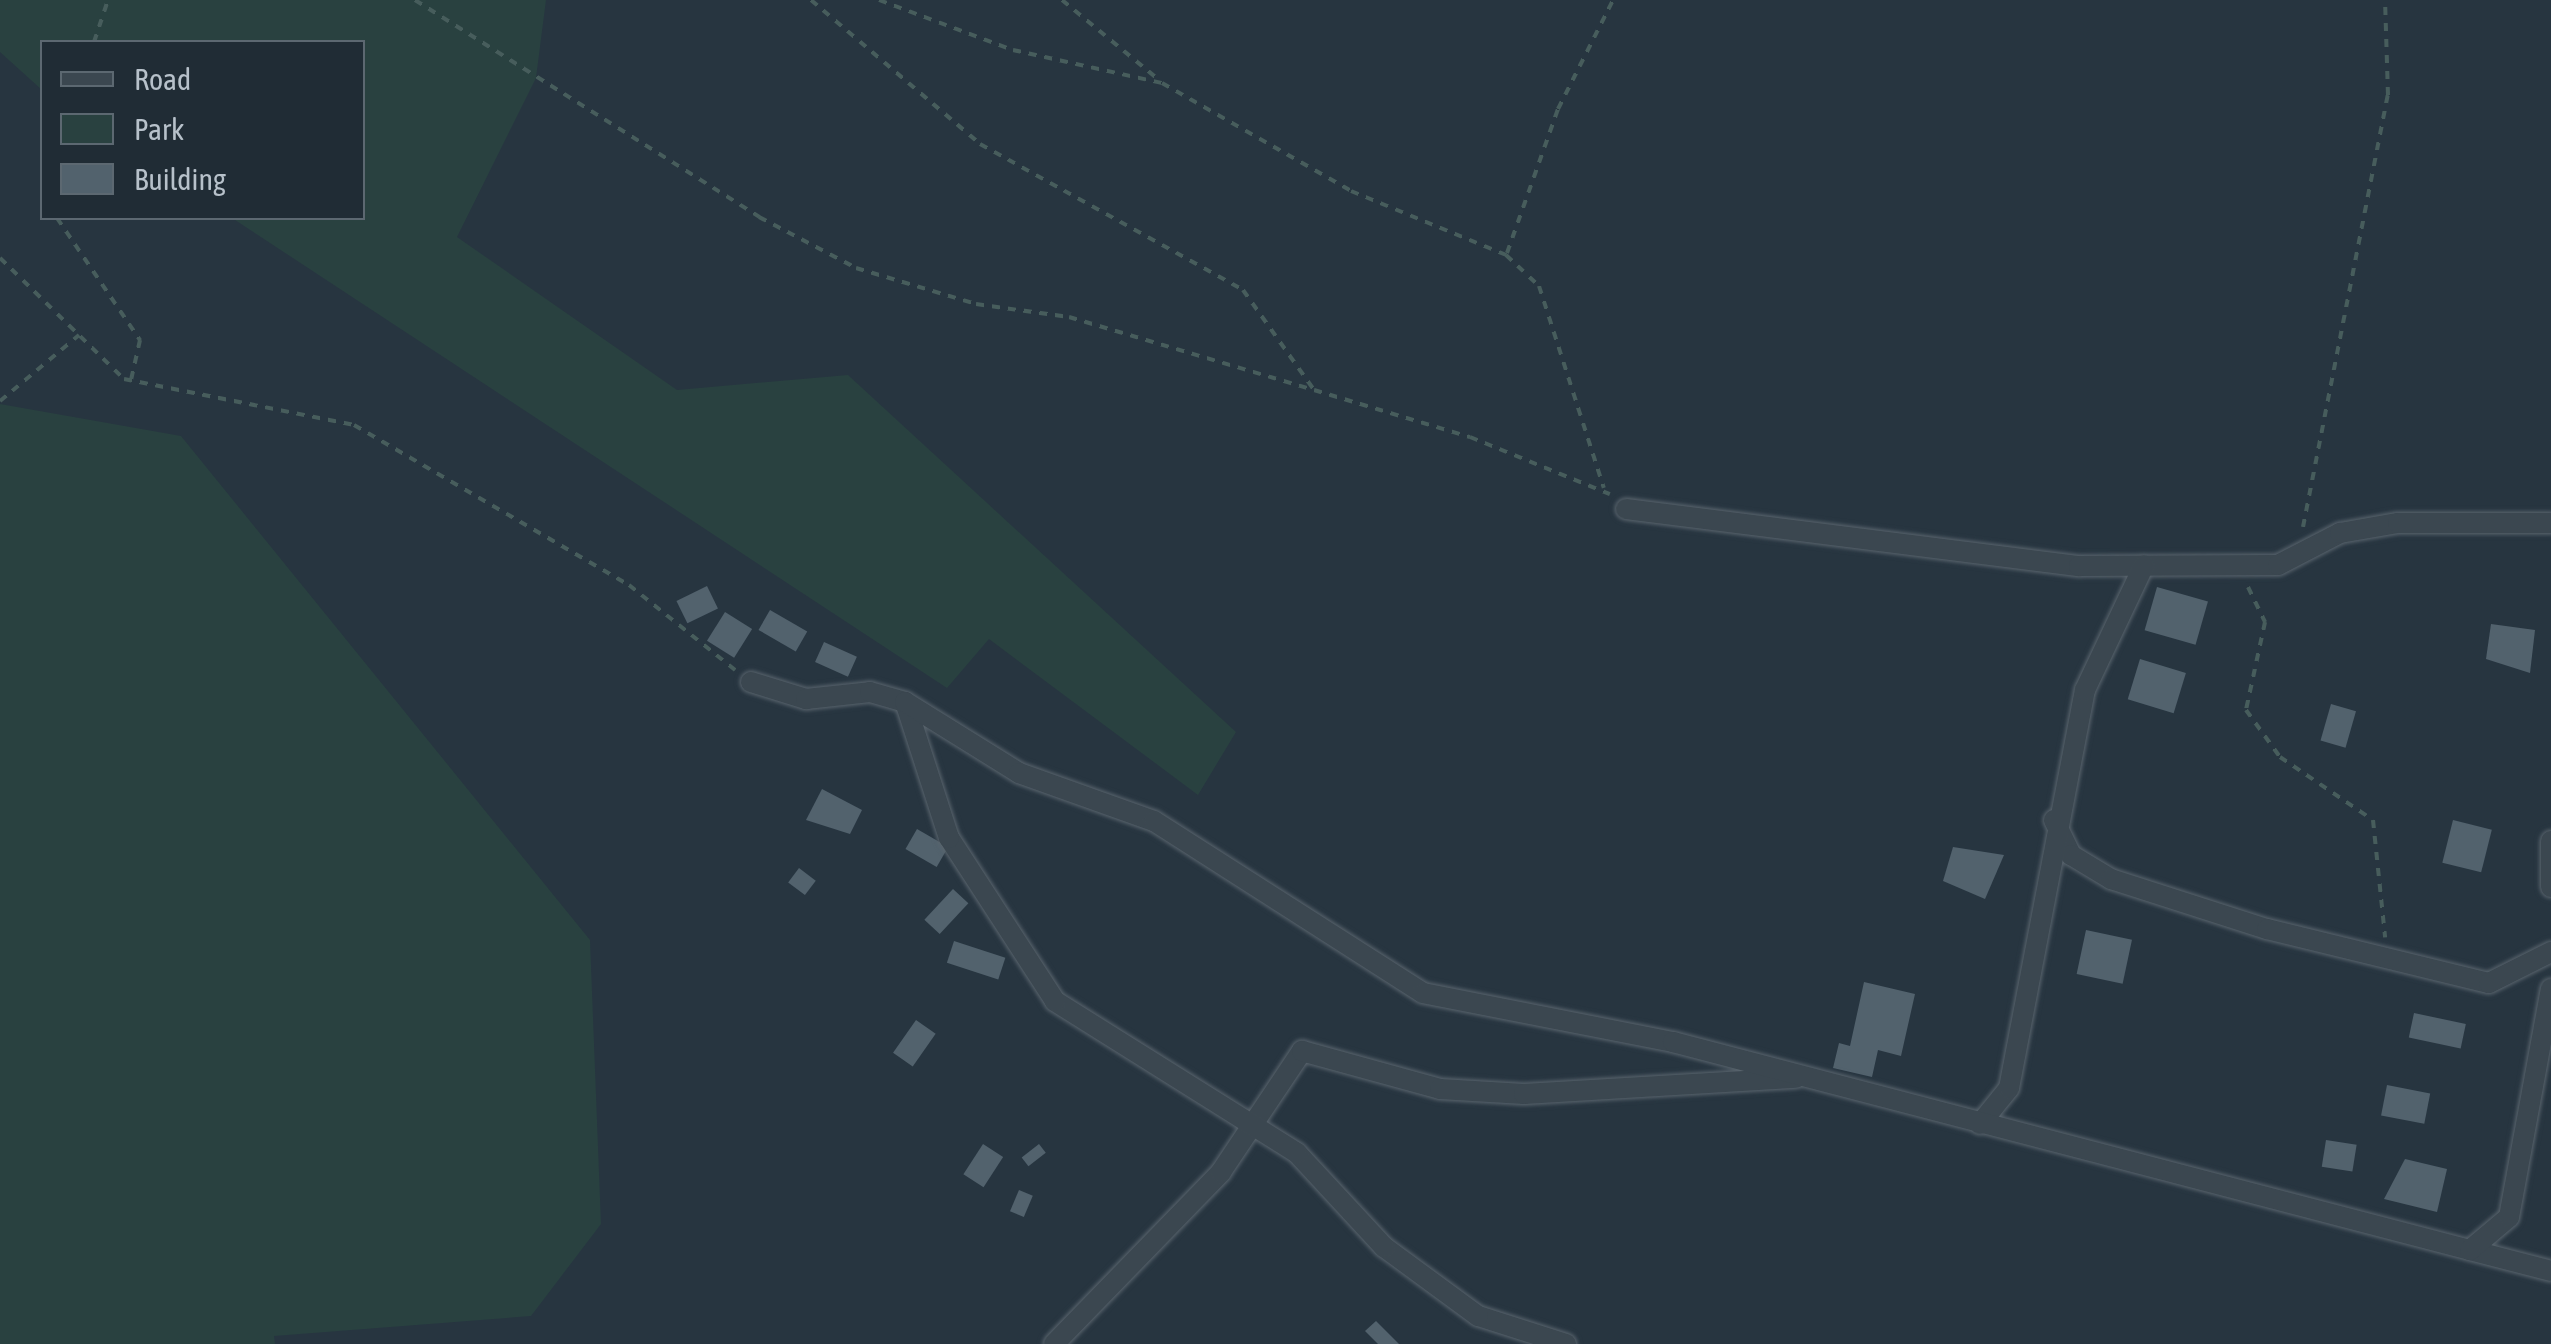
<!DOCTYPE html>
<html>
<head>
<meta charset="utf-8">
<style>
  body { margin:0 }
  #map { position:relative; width:2551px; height:1344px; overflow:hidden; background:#273540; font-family:"Asap Condensed",sans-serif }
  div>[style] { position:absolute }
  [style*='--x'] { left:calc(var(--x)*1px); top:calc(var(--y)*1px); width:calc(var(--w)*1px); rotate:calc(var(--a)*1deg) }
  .green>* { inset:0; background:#294140 }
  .building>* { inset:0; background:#52626d; transform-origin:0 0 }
  .path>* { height:4px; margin-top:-2px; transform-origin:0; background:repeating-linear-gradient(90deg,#475d5c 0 8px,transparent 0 16px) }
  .roads { filter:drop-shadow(0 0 2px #59646d) drop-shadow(0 0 2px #59646d) }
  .street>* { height:20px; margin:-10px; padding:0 10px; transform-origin:10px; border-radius:10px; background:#3b4750 }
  span { translate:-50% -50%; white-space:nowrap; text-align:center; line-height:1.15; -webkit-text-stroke:8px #202c35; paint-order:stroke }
  .legend { position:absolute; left:40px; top:40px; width:325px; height:180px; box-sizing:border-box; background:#202c35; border:2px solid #5c6871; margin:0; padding:12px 18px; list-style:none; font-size:30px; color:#b7c1ca }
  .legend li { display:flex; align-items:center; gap:20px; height:50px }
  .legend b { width:50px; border:2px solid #5c6871 }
</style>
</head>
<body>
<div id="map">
  <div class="green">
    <div style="clip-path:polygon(0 0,546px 0,536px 78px,457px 237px,677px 390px,848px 375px,1236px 732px,1198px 795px,989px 639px,947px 688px,232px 218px,362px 218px,362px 42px,42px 42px,42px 90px,0 52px)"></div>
    <div style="clip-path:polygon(0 404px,181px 436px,590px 940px,601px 1224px,531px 1316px,274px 1336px,275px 1344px,0 1344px)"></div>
  </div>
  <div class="building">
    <div style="left:707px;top:586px;width:25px;height:34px;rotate:64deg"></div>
    <div style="left:2157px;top:587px;width:53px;height:45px;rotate:16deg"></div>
    <div style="left:770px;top:610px;width:43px;height:23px;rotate:30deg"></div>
    <div style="left:725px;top:612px;width:32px;height:34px;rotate:32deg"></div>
    <div style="clip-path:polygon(2491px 624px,2535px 630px,2530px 673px,2486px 659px)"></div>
    <div style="left:824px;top:642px;width:36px;height:22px;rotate:24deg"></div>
    <div style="left:2140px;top:659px;width:48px;height:42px;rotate:17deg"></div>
    <div style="left:2331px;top:704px;width:26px;height:38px;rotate:16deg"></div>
    <div style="clip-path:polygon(822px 789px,862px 810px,850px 834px,806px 820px)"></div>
    <div style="left:2453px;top:820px;width:40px;height:44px;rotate:14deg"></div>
    <div style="left:917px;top:829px;width:36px;height:23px;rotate:30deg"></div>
    <div style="clip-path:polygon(1953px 847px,2004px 855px,1985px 899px,1943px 881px)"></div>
    <div style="left:799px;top:868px;width:21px;height:18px;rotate:37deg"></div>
    <div style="left:953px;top:889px;width:21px;height:42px;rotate:43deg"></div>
    <div style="left:2086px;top:930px;width:47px;height:45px;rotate:12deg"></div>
    <div style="left:954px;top:941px;width:54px;height:23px;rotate:18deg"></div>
    <div style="clip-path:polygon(1864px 982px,1915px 994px,1901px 1056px,1878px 1050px,1872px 1077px,1833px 1068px,1839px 1043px,1850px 1046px)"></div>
    <div style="left:2414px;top:1013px;width:53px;height:25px;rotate:12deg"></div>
    <div style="left:916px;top:1020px;width:24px;height:40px;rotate:35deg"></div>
    <div style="left:2387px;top:1085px;width:44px;height:31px;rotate:11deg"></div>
    <div style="left:2326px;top:1140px;width:31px;height:27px;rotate:9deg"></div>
    <div style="left:983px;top:1144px;width:24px;height:36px;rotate:33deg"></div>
    <div style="left:1039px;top:1144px;width:11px;height:22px;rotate:52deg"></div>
    <div style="clip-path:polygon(2405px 1159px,2447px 1169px,2437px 1212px,2384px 1199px)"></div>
    <div style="left:1019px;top:1190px;width:15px;height:23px;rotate:23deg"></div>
    <div style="clip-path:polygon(1376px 1321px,1399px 1344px,1378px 1344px,1365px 1331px)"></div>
  </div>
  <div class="path">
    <div style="--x:415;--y:0;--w:407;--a:32.2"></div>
    <div style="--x:759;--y:217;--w:110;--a:27.7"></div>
    <div style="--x:856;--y:268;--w:125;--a:16.7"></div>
    <div style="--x:976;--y:304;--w:94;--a:8"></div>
    <div style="--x:1069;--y:317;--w:256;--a:16.6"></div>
    <div style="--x:811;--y:0;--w:222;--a:40.4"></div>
    <div style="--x:980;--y:144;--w:301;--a:29"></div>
    <div style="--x:1243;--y:290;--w:123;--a:54.6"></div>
    <div style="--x:1314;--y:390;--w:163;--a:16.8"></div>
    <div style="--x:1470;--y:437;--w:151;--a:22.2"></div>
    <div style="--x:879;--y:0;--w:143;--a:20.5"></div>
    <div style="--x:1013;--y:50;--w:153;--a:12.5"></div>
    <div style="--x:1162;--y:83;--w:218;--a:29.7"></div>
    <div style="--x:1351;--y:191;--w:168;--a:22.4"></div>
    <div style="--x:1506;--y:255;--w:45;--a:43.2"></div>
    <div style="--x:1539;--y:286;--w:212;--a:72.2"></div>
    <div style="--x:1062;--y:0;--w:126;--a:39.5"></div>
    <div style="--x:94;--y:42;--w:44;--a:-71.6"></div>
    <div style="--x:57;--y:218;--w:148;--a:55.8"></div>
    <div style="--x:140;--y:340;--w:41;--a:102.7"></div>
    <div style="--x:1507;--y:253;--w:153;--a:-70.5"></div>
    <div style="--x:1558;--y:109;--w:122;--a:-63.2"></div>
    <div style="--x:0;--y:258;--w:173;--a:44.3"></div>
    <div style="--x:124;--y:379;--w:235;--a:11.3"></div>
    <div style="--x:354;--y:425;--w:318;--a:30.2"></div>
    <div style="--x:629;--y:585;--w:136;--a:38.7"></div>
    <div style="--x:0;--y:401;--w:103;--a:-39.9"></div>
    <div style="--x:2303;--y:527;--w:440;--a:-78.9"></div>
    <div style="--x:2388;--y:95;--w:95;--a:-91.8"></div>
    <div style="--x:2248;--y:587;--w:39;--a:64"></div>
    <div style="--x:2265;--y:622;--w:90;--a:102.2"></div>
    <div style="--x:2246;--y:710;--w:58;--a:54.1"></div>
    <div style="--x:2280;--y:757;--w:112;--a:34.1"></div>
    <div style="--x:2373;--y:820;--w:118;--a:84.1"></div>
  </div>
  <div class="roads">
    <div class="street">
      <div style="--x:1626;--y:509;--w:457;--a:7.2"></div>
      <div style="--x:2079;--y:566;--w:199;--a:-0.3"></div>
      <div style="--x:2278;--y:565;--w:70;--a:-27.3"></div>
      <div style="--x:2340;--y:533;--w:59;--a:-9.8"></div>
      <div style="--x:2398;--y:523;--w:153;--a:0"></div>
      <div style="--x:751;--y:682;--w:58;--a:17.2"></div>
      <div style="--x:806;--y:699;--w:64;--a:-6.2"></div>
      <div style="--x:870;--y:692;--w:36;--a:16"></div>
      <div style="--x:2054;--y:820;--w:39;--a:64"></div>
      <div style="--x:2071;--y:855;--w:47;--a:31"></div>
      <div style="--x:2111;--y:879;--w:164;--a:17.8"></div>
      <div style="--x:2267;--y:929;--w:228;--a:13.7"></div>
      <div style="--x:2489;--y:983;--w:69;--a:-26.6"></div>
      <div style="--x:2551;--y:841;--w:46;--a:90"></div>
      <div style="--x:1980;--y:1124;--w:46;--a:-51.1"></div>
      <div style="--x:2009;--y:1088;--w:405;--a:-79.2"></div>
      <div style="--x:2085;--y:690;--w:138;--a:-64.7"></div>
      <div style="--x:2470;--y:1250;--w:84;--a:14.5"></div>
      <div style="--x:1054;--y:1344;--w:240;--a:-45.8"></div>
      <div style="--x:1221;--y:1172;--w:146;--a:-56.2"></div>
      <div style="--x:1302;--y:1051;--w:143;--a:15.4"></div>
      <div style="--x:1440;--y:1089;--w:84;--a:3.4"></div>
      <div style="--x:1524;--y:1094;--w:272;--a:-3.4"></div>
      <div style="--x:1566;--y:1344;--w:92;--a:-162.3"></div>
      <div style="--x:1478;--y:1316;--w:117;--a:-143.7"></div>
      <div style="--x:1384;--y:1247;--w:128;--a:-132.8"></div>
      <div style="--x:1297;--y:1153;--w:286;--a:-147.9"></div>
      <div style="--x:1055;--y:1001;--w:194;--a:-123"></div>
      <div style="--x:949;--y:838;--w:143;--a:-107.9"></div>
      <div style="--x:905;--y:702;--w:134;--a:31.9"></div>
      <div style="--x:1019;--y:773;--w:143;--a:19.6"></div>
      <div style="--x:1154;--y:821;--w:319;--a:32.6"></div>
      <div style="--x:1423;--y:993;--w:255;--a:11.1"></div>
      <div style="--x:1673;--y:1042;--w:824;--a:14.63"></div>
      <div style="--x:2470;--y:1250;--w:51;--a:-40.2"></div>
      <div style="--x:2509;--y:1217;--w:232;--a:-79.6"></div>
    </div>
  </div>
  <ul class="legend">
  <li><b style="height:12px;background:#3b4750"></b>Road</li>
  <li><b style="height:28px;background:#294140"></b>Park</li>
  <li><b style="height:28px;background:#52626d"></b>Building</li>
  </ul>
</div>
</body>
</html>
